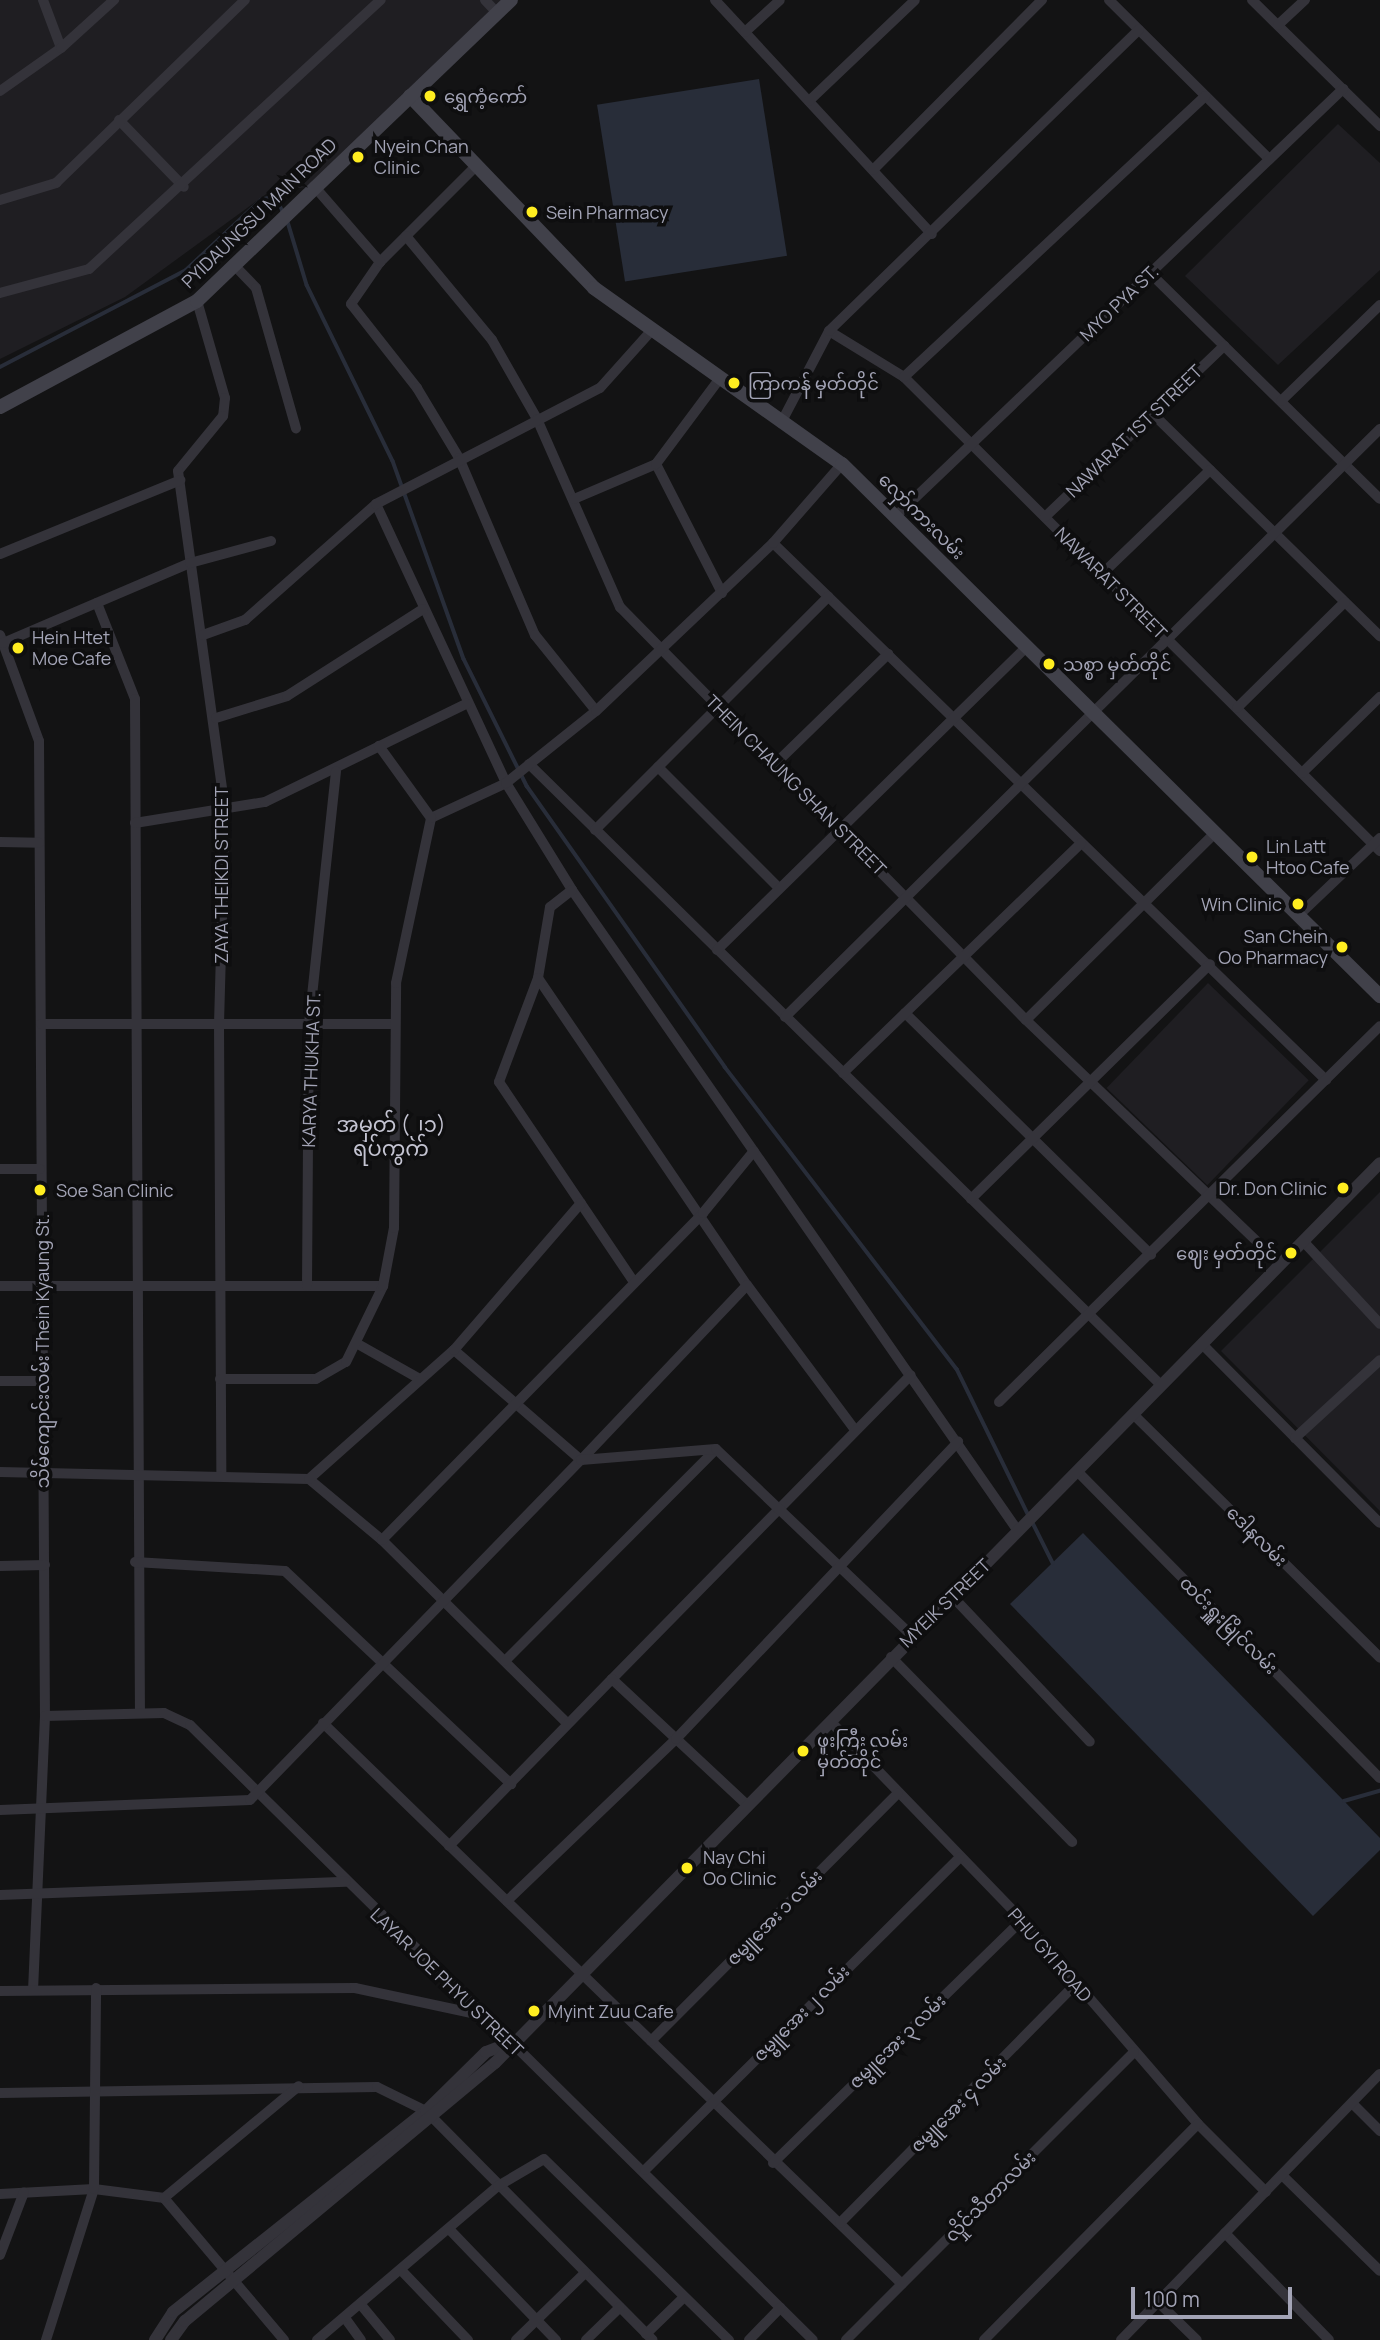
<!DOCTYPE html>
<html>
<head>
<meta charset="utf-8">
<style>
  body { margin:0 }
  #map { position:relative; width:1380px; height:2340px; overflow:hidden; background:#131314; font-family:Manrope,"Noto Sans Myanmar",sans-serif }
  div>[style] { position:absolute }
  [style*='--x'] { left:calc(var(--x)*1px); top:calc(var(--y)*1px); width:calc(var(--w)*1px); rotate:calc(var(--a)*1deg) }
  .built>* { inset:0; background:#1f1e22; transform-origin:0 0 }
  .water>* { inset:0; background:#282d39; transform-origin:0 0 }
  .stream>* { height:3.5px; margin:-1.75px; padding:0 1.75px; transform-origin:1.75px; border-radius:1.75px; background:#282d39 }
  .minor>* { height:10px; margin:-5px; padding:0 5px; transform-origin:5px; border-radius:5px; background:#34333a }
  .tertiary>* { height:12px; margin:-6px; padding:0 6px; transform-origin:6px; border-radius:6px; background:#34333a }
  .secondary>* { height:14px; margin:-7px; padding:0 7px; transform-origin:7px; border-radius:7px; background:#41414a }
  .dots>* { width:19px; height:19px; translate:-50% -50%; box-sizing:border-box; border:4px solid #0e0e0f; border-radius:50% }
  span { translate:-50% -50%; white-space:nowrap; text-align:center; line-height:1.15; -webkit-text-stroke:7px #0e0e0f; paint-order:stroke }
  .poi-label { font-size:18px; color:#a3a4b6 }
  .left { translate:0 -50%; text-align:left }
  .right { translate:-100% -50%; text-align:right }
  .street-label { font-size:18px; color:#a3a4b6 }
  .quarter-label { font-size:21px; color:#c4c4d2 }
  .scale { position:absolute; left:1131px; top:2287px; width:161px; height:32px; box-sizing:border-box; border:4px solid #a3a4b6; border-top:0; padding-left:9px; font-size:21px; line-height:24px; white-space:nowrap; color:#a3a4b6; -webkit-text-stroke:5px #0e0e0f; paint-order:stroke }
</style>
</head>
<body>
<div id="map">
  <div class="built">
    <div style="clip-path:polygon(0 0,511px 0,314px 186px,269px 192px,125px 297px,0 359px)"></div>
    <div style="clip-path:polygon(1338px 124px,1380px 163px,1380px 270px,1278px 365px,1185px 276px)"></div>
    <div style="left:1208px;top:983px;width:140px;height:146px;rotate:44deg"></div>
    <div style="clip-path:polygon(1380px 1192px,1380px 1511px,1221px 1351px)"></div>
  </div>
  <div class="water">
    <div style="left:759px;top:79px;width:179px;height:164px;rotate:81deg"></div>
    <div style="clip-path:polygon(1083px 1533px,1380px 1838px,1380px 1850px,1313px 1916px,1010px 1604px)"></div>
  </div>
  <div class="stream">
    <div style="--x:288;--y:222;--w:66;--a:73.2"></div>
    <div style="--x:307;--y:285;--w:196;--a:64"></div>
    <div style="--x:393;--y:461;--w:210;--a:70.3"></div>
    <div style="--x:464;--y:659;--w:142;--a:63.6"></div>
    <div style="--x:527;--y:786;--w:344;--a:54.8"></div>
    <div style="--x:725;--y:1067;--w:381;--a:52.5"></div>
    <div style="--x:957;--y:1369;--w:161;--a:63.9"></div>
    <div style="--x:0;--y:367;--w:210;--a:-27.5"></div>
    <div style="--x:186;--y:270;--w:103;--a:-43"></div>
    <div style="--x:261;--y:200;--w:15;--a:-16"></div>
    <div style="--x:275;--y:196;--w:18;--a:63"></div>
    <div style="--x:1032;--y:1521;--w:47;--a:63.4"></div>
    <div style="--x:1344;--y:1801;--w:37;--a:-16"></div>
  </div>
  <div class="minor">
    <div style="--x:43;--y:0;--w:51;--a:69.4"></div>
    <div style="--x:485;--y:0;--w:18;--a:47"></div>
    <div style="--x:715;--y:0;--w:319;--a:47.2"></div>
    <div style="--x:1109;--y:0;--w:226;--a:44.8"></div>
    <div style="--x:1252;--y:0;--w:180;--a:44.5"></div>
    <div style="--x:1278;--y:25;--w:37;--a:-43"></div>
    <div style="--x:745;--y:32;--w:47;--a:-42.4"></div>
    <div style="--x:0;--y:91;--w:75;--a:-35.2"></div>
    <div style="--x:61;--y:48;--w:72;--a:-42.2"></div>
    <div style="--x:809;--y:101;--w:146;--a:-43.6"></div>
    <div style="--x:119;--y:120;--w:93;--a:45.9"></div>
    <div style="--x:477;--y:165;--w:137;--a:135"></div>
    <div style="--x:380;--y:262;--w:51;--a:124.6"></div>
    <div style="--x:351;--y:304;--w:107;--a:51.8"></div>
    <div style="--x:417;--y:388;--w:82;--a:59"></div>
    <div style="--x:459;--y:458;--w:193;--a:66.8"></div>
    <div style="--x:535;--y:635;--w:97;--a:51.2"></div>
    <div style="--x:873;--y:170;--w:240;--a:-45.2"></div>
    <div style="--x:314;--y:186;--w:101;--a:49"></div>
    <div style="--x:0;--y:200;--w:59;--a:-16.9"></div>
    <div style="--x:56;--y:183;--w:263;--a:-44.1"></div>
    <div style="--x:406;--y:236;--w:135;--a:50.4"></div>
    <div style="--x:492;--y:340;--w:91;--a:60.3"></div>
    <div style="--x:537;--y:419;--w:206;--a:66.2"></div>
    <div style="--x:620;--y:607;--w:579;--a:45.49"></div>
    <div style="--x:1026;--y:1020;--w:352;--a:43.8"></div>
    <div style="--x:233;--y:264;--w:33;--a:46"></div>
    <div style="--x:256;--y:288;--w:146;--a:74.1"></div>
    <div style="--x:1150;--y:273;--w:322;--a:44.5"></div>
    <div style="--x:0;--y:293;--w:92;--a:-15.1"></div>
    <div style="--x:89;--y:269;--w:397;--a:-42.7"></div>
    <div style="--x:197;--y:301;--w:101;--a:73.9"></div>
    <div style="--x:225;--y:398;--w:18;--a:96"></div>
    <div style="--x:223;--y:416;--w:71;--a:129.3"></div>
    <div style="--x:178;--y:471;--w:341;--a:82.1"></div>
    <div style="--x:225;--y:809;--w:215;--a:91.6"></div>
    <div style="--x:219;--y:1024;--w:449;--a:89.7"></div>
    <div style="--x:829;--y:331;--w:88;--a:31.5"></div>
    <div style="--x:904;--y:377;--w:672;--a:44.88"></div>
    <div style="--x:904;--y:377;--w:412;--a:-43"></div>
    <div style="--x:1281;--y:401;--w:138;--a:-44.1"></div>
    <div style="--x:1153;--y:414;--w:318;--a:44.4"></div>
    <div style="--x:781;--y:423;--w:104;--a:-62.4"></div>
    <div style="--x:829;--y:331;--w:432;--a:-44.2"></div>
    <div style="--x:656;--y:464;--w:145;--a:62.9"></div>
    <div style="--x:574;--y:499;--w:89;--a:-23.1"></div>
    <div style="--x:656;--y:464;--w:107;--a:-53.3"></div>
    <div style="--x:376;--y:504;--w:308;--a:65"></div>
    <div style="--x:506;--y:783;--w:126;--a:58.3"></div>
    <div style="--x:572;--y:890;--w:781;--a:55.17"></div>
    <div style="--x:895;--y:517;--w:620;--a:-43.69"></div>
    <div style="--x:1045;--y:517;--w:248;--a:-43.7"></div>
    <div style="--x:773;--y:543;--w:771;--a:44.16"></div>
    <div style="--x:0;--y:554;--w:195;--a:-22.3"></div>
    <div style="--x:1102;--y:574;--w:150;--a:-43.9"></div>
    <div style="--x:97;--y:603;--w:103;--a:68.4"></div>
    <div style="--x:135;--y:699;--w:1014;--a:89.72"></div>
    <div style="--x:0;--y:635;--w:113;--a:69.8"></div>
    <div style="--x:39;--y:741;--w:975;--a:89.65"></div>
    <div style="--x:45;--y:1716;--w:274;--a:92.5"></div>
    <div style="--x:203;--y:635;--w:45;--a:-19.7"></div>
    <div style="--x:245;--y:620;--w:175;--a:-41.5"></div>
    <div style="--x:376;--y:504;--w:252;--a:-27.4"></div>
    <div style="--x:600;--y:388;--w:78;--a:-48.1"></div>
    <div style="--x:3;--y:643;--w:203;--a:-23.2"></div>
    <div style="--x:190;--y:563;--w:84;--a:-15.2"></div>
    <div style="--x:1237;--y:708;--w:151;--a:-44.5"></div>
    <div style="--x:216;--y:718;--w:74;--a:-17.2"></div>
    <div style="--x:287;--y:696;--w:161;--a:-32.6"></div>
    <div style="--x:529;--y:764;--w:886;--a:44.5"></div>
    <div style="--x:775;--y:764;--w:158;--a:-44.2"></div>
    <div style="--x:658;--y:767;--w:171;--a:45"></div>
    <div style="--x:1302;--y:773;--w:109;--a:-44.3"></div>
    <div style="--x:431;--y:818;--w:83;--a:-25"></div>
    <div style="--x:506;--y:783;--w:115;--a:-38.7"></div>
    <div style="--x:596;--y:711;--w:244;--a:-43.5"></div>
    <div style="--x:773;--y:543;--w:105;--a:-48.9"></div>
    <div style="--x:135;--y:823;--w:132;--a:-9.2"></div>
    <div style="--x:265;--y:802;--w:224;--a:-26"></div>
    <div style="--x:595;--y:830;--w:330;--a:-45"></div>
    <div style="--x:0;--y:842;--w:39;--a:1"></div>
    <div style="--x:572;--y:890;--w:28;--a:142"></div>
    <div style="--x:550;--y:907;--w:72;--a:99.6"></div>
    <div style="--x:538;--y:978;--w:111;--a:110.6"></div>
    <div style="--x:499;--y:1082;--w:241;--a:56"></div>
    <div style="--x:1298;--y:916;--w:113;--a:-43.6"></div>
    <div style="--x:717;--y:950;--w:431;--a:-44.4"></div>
    <div style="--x:538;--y:978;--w:371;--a:55.8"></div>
    <div style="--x:747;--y:1285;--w:181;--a:53.3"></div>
    <div style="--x:905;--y:1013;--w:345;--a:44.5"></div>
    <div style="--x:785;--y:1017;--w:837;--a:-44.66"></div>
    <div style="--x:1026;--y:1020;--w:266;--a:-44.7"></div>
    <div style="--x:41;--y:1024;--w:352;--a:0"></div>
    <div style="--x:843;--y:1073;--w:331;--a:-44"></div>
    <div style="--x:0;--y:1169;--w:40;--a:0"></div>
    <div style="--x:971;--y:1199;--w:335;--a:-44.5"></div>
    <div style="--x:1303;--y:1241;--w:113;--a:47.1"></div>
    <div style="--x:0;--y:1286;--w:383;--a:0"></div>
    <div style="--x:307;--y:1286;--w:262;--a:-89.6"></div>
    <div style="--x:309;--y:1024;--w:254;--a:-83.9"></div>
    <div style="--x:356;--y:1343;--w:73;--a:29.4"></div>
    <div style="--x:1202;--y:1344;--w:252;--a:45.2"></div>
    <div style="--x:454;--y:1350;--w:168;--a:40.9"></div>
    <div style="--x:581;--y:1460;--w:241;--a:-46.5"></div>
    <div style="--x:220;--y:1379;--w:96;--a:0"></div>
    <div style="--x:316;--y:1379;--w:34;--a:-30"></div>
    <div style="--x:346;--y:1362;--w:85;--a:-64"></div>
    <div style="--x:383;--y:1286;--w:59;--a:-79.3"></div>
    <div style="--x:394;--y:1228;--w:245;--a:-89.5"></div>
    <div style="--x:396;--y:983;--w:169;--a:-78"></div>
    <div style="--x:431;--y:818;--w:89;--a:-125.8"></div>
    <div style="--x:0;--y:1381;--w:42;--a:0"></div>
    <div style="--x:999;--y:1402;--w:535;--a:-44.62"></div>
    <div style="--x:1133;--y:1414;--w:347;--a:44.6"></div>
    <div style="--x:1295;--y:1438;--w:115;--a:-42.5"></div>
    <div style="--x:1077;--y:1471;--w:431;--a:45.4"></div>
    <div style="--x:0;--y:1472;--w:309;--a:1.3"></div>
    <div style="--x:309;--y:1479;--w:95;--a:39.9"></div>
    <div style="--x:382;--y:1540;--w:260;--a:44.7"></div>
    <div style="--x:309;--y:1479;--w:194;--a:-41.7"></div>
    <div style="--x:454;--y:1350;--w:194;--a:-49.2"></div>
    <div style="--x:382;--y:1540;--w:458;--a:-45.5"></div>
    <div style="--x:703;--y:1213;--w:80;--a:-50.6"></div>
    <div style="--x:135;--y:1562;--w:150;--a:3.4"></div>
    <div style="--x:285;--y:1571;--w:311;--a:43.3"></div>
    <div style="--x:0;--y:1566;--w:45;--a:-1.3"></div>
    <div style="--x:953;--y:1597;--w:199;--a:46.6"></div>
    <div style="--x:891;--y:1657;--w:259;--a:45.6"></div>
    <div style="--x:505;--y:1661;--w:299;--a:-45.1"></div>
    <div style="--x:612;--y:1679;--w:426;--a:-45.5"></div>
    <div style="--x:45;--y:1716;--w:119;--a:-1.4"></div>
    <div style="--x:164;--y:1713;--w:29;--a:25"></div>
    <div style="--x:190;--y:1725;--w:875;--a:44.63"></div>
    <div style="--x:831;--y:1722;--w:275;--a:46"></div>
    <div style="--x:1022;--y:1920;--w:269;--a:49.2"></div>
    <div style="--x:1198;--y:2124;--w:96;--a:45"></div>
    <div style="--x:323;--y:1723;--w:806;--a:44.1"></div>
    <div style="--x:0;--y:1810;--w:250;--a:-2.3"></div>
    <div style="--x:250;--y:1800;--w:475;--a:-45.8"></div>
    <div style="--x:581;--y:1460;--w:135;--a:-4.7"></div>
    <div style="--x:716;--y:1449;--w:269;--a:43.6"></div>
    <div style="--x:449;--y:1846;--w:233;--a:-45.7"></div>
    <div style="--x:612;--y:1679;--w:186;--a:43"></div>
    <div style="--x:0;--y:1895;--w:346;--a:-2.2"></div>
    <div style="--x:507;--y:1901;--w:234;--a:-43.8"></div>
    <div style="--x:676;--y:1739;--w:410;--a:-46.5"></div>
    <div style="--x:0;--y:1991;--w:355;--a:-0.5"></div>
    <div style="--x:355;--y:1988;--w:124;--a:12.1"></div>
    <div style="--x:651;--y:2041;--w:349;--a:-45.1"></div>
    <div style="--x:0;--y:2093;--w:377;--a:-0.9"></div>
    <div style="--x:377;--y:2087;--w:55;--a:26.1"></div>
    <div style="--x:426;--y:2111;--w:322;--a:45.3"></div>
    <div style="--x:1352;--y:2103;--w:40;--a:45"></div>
    <div style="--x:773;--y:2163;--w:348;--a:-44.3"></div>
    <div style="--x:645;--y:2170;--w:443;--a:-44.8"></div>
    <div style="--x:1282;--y:2175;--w:137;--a:44.4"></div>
    <div style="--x:0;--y:2194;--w:94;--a:-3"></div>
    <div style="--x:94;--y:2189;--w:71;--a:7.3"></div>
    <div style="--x:164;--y:2198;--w:186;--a:49.8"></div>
    <div style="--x:164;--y:2198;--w:175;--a:-39.7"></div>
    <div style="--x:840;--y:2223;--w:336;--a:-45.4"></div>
    <div style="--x:450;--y:2230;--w:153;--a:46.1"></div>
    <div style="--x:1225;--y:2233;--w:149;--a:45.8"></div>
    <div style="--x:0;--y:2255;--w:67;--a:-69.1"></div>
    <div style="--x:401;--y:2270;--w:97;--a:46.3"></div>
    <div style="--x:1158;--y:2302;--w:54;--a:44.3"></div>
    <div style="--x:362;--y:2306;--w:44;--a:50.5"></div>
    <div style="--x:345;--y:2318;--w:27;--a:54"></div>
    <div style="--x:646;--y:2334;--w:53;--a:-44.2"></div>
    <div style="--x:46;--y:2340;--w:158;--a:-72.4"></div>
    <div style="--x:94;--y:2189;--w:201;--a:-89.4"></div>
    <div style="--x:317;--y:2340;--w:238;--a:-40.4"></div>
    <div style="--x:498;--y:2186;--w:53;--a:-30.4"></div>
    <div style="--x:544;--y:2159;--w:259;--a:44.4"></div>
    <div style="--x:516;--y:2340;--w:96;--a:-44.2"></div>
    <div style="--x:586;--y:2340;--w:47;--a:-44.1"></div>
    <div style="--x:749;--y:2340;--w:45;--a:-45.9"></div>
    <div style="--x:846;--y:2340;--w:407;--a:-45"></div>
    <div style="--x:984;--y:2340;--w:304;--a:-45.3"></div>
    <div style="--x:1121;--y:2340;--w:371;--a:-45.8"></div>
  </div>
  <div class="tertiary">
    <div style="--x:155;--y:2340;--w:33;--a:-57"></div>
    <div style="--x:173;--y:2312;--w:323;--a:-38.5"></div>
    <div style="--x:426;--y:2111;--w:84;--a:-44.5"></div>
    <div style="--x:486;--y:2052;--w:25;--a:-21"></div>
    <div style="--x:171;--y:2340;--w:24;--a:-54"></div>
    <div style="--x:185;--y:2321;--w:403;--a:-39.8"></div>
    <div style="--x:495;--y:2063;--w:1262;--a:-45.48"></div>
  </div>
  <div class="secondary">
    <div style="--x:410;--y:96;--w:266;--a:46.2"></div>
    <div style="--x:594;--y:288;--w:304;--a:35.4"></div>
    <div style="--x:842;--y:464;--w:757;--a:44.68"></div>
    <div style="--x:0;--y:407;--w:224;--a:-28.3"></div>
    <div style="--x:197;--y:301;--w:435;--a:-43.8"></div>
  </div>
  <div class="dots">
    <div style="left:430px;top:96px;background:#ffed20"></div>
    <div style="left:358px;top:157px;background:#ffed20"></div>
    <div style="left:532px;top:212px;background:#ffed20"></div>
    <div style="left:734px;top:383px;background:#ffed20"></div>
    <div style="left:18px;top:648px;background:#ffed20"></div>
    <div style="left:1049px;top:664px;background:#ffed20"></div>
    <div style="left:1252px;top:857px;background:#ffed20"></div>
    <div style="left:1298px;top:904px;background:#ffed20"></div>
    <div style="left:1342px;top:947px;background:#ffed20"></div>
    <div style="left:1343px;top:1188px;background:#ffed20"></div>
    <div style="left:40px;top:1190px;background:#ffed20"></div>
    <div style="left:1291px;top:1253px;background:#ffed20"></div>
    <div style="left:803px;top:1751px;background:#ffed20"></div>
    <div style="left:687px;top:1868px;background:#ffed20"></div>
    <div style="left:534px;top:2011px;background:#ffed20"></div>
  </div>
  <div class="poi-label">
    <span class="left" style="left:444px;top:96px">ရွှေကံ့ကော်</span>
    <span class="left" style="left:374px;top:157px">Nyein Chan<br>Clinic</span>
    <span class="left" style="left:546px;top:212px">Sein Pharmacy</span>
    <span class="left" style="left:748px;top:383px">ကြာကန် မှတ်တိုင်</span>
    <span class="left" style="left:32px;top:648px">Hein Htet<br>Moe Cafe</span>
    <span class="left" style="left:1063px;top:664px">သစ္စာ မှတ်တိုင်</span>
    <span class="left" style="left:1266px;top:857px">Lin Latt<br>Htoo Cafe</span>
    <span class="right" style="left:1282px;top:904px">Win Clinic</span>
    <span class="right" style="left:1328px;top:947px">San Chein<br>Oo Pharmacy</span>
    <span class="right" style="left:1327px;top:1188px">Dr. Don Clinic</span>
    <span class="left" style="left:56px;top:1190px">Soe San Clinic</span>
    <span class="right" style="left:1277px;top:1253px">ဈေး မှတ်တိုင်</span>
    <span class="left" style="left:817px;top:1751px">ဖူးကြီး လမ်း<br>မှတ်တိုင်</span>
    <span class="left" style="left:703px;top:1868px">Nay Chi<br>Oo Clinic</span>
    <span class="left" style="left:548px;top:2011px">Myint Zuu Cafe</span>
  </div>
  <div class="street-label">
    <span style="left:259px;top:213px;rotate:-44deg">PYIDAUNGSU MAIN ROAD</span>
    <span style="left:1119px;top:303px;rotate:-44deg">MYO PYA ST.</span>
    <span style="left:1134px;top:431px;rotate:-44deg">NAWARAT 1ST STREET</span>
    <span style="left:922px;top:516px;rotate:45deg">လှော်ကားလမ်း</span>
    <span style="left:1111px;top:583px;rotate:45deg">NAWARAT STREET</span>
    <span style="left:796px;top:785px;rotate:45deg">THEIN CHAUNG SHAN STREET</span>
    <span style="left:221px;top:875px;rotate:-90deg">ZAYA THEIKDI STREET</span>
    <span style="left:311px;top:1070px;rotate:-88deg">KARYA THUKHA ST.</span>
    <span style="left:42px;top:1351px;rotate:-90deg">သိမ်ကျောင်းလမ်း Thein Kyaung St.</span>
    <span style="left:1257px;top:1536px;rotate:45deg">ဒေါနလမ်း</span>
    <span style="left:945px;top:1603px;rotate:-44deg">MYEIK STREET</span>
    <span style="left:1229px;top:1625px;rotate:45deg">ထင်းရှူးမြိုင်လမ်း</span>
    <span style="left:774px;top:1917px;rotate:-45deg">ဇမ္ဗူအေး ၁ လမ်း</span>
    <span style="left:1050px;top:1955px;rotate:49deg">PHU GYI ROAD</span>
    <span style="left:447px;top:1982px;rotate:44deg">LAYAR JOE PHYU STREET</span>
    <span style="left:801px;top:2013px;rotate:-45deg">ဇမ္ဗူအေး ၂ လမ်း</span>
    <span style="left:897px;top:2041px;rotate:-44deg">ဇမ္ဗူအေး ၃ လမ်း</span>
    <span style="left:958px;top:2104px;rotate:-45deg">ဇမ္ဗူအေး ၄ လမ်း</span>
    <span style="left:990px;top:2196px;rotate:-45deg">လှိုင်သီတာလမ်း</span>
  </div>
  <div class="quarter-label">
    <span style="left:391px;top:1136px">အမှတ် (၂၁)<br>ရပ်ကွက်</span>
  </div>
  <div class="scale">100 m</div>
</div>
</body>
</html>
